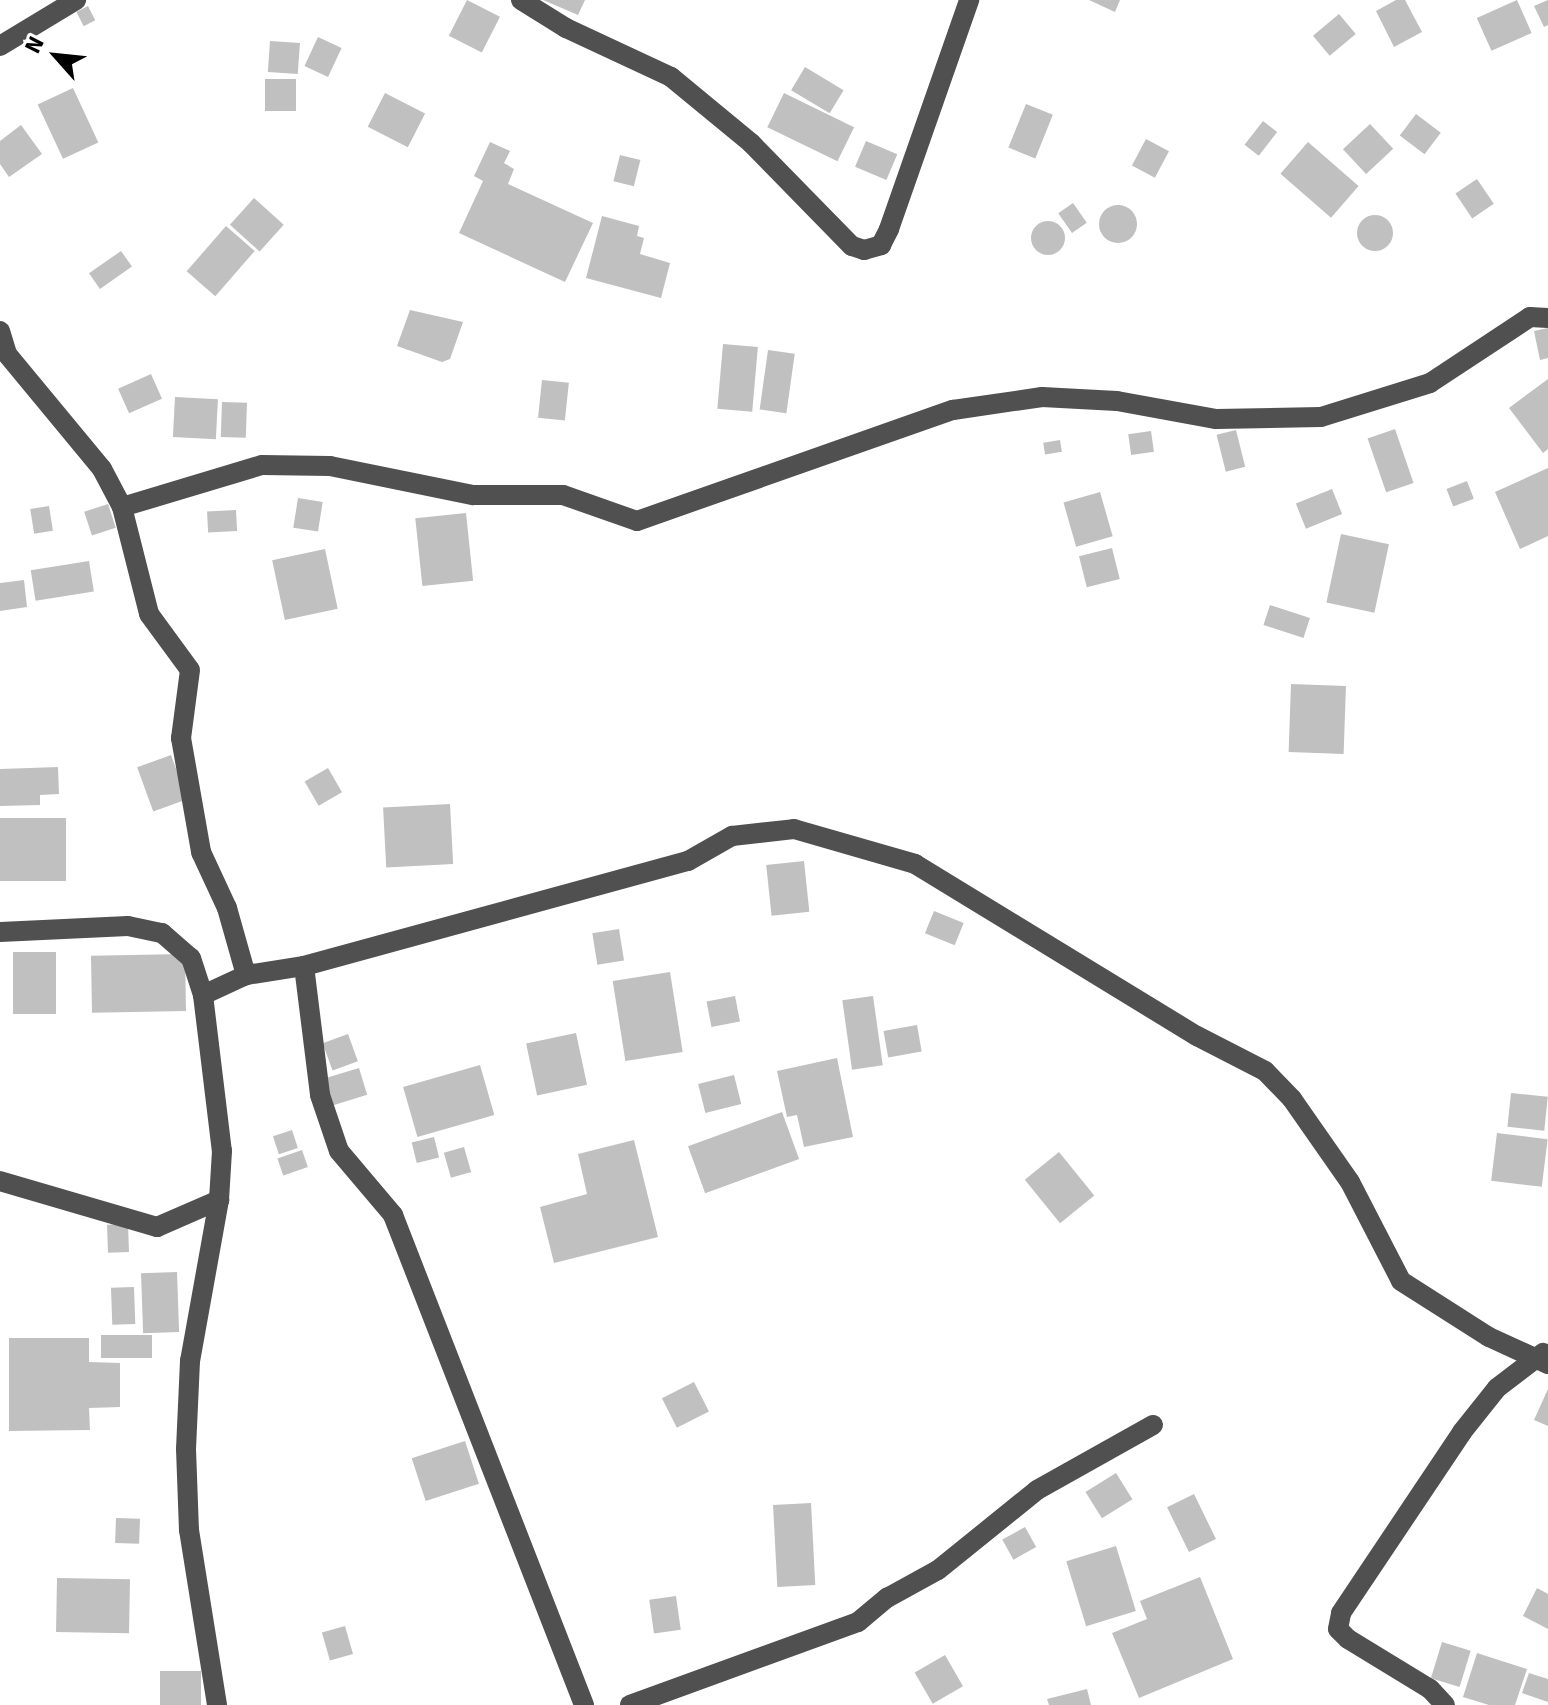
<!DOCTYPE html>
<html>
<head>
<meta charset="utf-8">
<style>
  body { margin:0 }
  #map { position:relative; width:1548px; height:1705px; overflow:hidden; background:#fff; font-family:Signika,sans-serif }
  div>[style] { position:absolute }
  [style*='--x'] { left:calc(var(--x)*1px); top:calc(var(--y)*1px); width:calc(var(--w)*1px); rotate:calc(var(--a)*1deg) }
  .building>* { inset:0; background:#c0c0c0; transform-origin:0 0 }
  .round { border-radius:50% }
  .minor>* { height:20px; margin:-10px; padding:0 10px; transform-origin:10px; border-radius:10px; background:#505050 }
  span { translate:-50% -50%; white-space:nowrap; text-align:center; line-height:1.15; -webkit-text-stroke:6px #fff; paint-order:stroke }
  .north { position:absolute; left:16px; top:16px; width:80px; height:80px; -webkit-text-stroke:6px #fff; paint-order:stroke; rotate:297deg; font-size:22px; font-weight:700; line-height:32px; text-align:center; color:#000 }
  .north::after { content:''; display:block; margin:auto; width:28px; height:36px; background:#000; clip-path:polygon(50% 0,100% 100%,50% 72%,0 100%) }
</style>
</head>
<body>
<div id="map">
  <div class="building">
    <div style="left:467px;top:0;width:37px;height:40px;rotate:27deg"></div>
    <div style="clip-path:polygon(543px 0,585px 0,578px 15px)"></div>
    <div style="clip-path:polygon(1089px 0,1120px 0,1115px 12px)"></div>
    <div style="clip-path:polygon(1396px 0,1405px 0,1422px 32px,1394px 47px,1376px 11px)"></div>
    <div style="left:1517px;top:0;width:36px;height:44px;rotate:66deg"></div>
    <div style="clip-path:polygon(1548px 0,1548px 25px,1544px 27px,1534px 6px)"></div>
    <div style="left:88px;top:6px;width:16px;height:13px;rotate:63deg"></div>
    <div style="left:1339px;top:14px;width:26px;height:34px;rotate:50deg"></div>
    <div style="left:318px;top:37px;width:26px;height:32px;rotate:25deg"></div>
    <div style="left:270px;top:41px;width:30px;height:31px;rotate:4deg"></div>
    <div style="left:805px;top:67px;width:45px;height:27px;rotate:31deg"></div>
    <div style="left:296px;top:79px;width:32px;height:31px;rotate:90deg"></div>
    <div style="left:73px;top:88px;width:60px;height:39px;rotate:65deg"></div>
    <div style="left:385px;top:93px;width:45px;height:38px;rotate:27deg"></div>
    <div style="left:784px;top:93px;width:78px;height:38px;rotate:26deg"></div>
    <div style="left:1026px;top:104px;width:29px;height:47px;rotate:22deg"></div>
    <div style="left:1416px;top:114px;width:31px;height:27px;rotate:37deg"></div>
    <div style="left:1263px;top:121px;width:18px;height:30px;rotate:38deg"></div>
    <div style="left:1370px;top:124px;width:34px;height:37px;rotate:47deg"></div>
    <div style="clip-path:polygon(21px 125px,42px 154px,9px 177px,0 164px,0 141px)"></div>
    <div style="left:1146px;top:139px;width:26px;height:30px;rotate:28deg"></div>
    <div style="left:866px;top:141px;width:34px;height:28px;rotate:23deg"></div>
    <div style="clip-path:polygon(490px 142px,510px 151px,504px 163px,514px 169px,508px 184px,593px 223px,565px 282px,459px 233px,483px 181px,474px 176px)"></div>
    <div style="left:1308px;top:142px;width:67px;height:42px;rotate:41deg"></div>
    <div style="left:620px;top:155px;width:21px;height:27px;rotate:14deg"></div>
    <div style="left:1477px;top:179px;width:30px;height:26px;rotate:56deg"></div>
    <div style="left:254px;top:198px;width:40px;height:36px;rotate:42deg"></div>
    <div style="left:1073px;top:203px;width:24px;height:18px;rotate:55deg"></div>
    <div class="round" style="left:1099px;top:205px;width:38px;height:38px"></div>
    <div class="round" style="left:1357px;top:215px;width:36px;height:36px"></div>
    <div style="clip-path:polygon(602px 216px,639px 226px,637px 236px,644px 238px,640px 254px,670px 263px,661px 298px,586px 278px)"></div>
    <div class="round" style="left:1031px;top:221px;width:34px;height:34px"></div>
    <div style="left:226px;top:226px;width:38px;height:60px;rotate:41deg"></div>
    <div style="left:121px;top:251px;width:19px;height:39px;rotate:55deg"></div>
    <div style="clip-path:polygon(410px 310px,463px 322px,450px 359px,442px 362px,397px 346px)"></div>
    <div style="clip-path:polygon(1548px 328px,1548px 358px,1540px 360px,1534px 331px)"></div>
    <div style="left:723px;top:344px;width:35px;height:65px;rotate:5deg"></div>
    <div style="left:768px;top:350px;width:27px;height:60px;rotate:8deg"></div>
    <div style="left:151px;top:374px;width:27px;height:36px;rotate:66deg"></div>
    <div style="clip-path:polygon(1548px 379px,1548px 449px,1543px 453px,1509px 408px)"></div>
    <div style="left:542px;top:380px;width:27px;height:38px;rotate:6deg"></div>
    <div style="left:175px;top:397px;width:43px;height:40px;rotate:3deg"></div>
    <div style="left:222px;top:402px;width:25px;height:35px;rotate:2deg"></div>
    <div style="left:1395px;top:429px;width:57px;height:29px;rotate:71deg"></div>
    <div style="left:1236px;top:430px;width:38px;height:20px;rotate:76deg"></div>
    <div style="left:1151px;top:431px;width:21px;height:23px;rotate:82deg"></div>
    <div style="left:1060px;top:440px;width:12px;height:17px;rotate:81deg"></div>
    <div style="clip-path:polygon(1548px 468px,1548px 536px,1520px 549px,1495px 492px)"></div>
    <div style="left:1467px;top:481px;width:19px;height:22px;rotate:69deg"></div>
    <div style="left:1332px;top:489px;width:27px;height:39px;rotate:68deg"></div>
    <div style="left:1100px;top:492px;width:46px;height:38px;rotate:74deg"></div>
    <div style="left:298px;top:498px;width:25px;height:30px;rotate:9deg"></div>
    <div style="left:108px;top:504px;width:25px;height:25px;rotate:72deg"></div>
    <div style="left:49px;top:506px;width:25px;height:19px;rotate:81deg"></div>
    <div style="left:236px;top:510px;width:21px;height:29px;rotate:87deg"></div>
    <div style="left:466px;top:513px;width:68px;height:51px;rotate:84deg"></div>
    <div style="left:1341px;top:534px;width:49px;height:70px;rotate:12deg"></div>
    <div style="left:1112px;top:548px;width:32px;height:34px;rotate:76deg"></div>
    <div style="left:325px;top:549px;width:61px;height:54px;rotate:78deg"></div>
    <div style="left:89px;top:561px;width:31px;height:59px;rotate:81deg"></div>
    <div style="clip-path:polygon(24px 580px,27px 607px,0 611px,0 583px)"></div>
    <div style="left:1270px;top:605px;width:42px;height:21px;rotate:18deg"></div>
    <div style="left:1291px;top:684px;width:55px;height:68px;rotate:2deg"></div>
    <div style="left:171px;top:755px;width:47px;height:36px;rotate:70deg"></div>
    <div style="clip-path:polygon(58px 767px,59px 794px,40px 795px,40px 805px,0 806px,0 769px)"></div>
    <div style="left:328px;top:768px;width:28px;height:27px;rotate:60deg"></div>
    <div style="left:450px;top:804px;width:60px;height:67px;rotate:87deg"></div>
    <div style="left:0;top:818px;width:66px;height:63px"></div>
    <div style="left:804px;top:861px;width:51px;height:38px;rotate:84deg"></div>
    <div style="left:934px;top:911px;width:32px;height:24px;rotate:22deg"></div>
    <div style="left:619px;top:929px;width:32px;height:27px;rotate:81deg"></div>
    <div style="left:56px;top:952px;width:62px;height:43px;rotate:90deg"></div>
    <div style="left:185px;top:954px;width:57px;height:94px;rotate:89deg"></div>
    <div style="left:670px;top:972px;width:81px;height:58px;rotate:81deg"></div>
    <div style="left:735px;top:996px;width:26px;height:29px;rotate:79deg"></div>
    <div style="left:873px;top:996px;width:70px;height:31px;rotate:82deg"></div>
    <div style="left:917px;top:1025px;width:27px;height:34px;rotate:80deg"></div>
    <div style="left:576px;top:1033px;width:53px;height:51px;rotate:78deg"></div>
    <div style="left:348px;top:1034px;width:29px;height:27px;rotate:70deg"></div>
    <div style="clip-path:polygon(837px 1058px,853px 1137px,804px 1147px,797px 1115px,787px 1117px,777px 1071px)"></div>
    <div style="left:480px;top:1065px;width:52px;height:80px;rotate:74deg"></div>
    <div style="left:359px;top:1068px;width:28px;height:38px;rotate:73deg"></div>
    <div style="left:734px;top:1075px;width:30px;height:37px;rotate:76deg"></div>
    <div style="left:1511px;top:1093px;width:37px;height:34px;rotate:6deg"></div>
    <div style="left:782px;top:1112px;width:50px;height:100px;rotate:70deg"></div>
    <div style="left:292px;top:1130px;width:19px;height:20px;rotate:72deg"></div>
    <div style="left:1497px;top:1133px;width:51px;height:48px;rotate:7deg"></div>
    <div style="left:434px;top:1137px;width:21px;height:23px;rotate:76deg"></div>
    <div style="clip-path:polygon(634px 1140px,658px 1237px,554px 1263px,540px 1207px,587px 1194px,578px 1154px)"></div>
    <div style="left:464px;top:1147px;width:26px;height:21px;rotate:74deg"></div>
    <div style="left:302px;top:1150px;width:18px;height:26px;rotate:71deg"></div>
    <div style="left:1059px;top:1152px;width:56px;height:44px;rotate:51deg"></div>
    <div style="left:128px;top:1224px;width:28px;height:21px;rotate:88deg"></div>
    <div style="left:177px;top:1272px;width:60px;height:36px;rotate:88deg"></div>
    <div style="left:134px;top:1287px;width:37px;height:23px;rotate:88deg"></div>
    <div style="left:152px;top:1335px;width:23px;height:51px;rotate:90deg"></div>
    <div style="clip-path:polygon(9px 1338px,89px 1338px,89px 1362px,120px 1363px,120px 1407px,89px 1408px,90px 1430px,9px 1431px)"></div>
    <div style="left:694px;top:1382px;width:33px;height:36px;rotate:63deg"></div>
    <div style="clip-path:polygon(1548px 1389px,1548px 1426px,1534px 1420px)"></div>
    <div style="left:465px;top:1441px;width:45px;height:56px;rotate:72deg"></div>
    <div style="left:1116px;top:1473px;width:31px;height:36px;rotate:58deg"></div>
    <div style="left:1194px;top:1494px;width:50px;height:30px;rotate:64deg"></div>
    <div style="left:811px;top:1503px;width:82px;height:38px;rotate:87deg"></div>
    <div style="left:116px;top:1518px;width:24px;height:25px;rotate:2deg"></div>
    <div style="left:1025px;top:1527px;width:23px;height:26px;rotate:61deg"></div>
    <div style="left:1116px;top:1546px;width:68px;height:52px;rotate:73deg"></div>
    <div style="clip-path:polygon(1200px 1577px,1233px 1659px,1139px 1698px,1112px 1633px,1147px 1619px,1140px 1601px)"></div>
    <div style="left:57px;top:1578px;width:73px;height:54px;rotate:1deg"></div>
    <div style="clip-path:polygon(1537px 1588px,1548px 1594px,1548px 1629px,1523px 1616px)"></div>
    <div style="left:676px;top:1596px;width:34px;height:27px;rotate:82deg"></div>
    <div style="left:345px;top:1626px;width:29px;height:24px;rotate:74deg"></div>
    <div style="left:1442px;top:1642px;width:30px;height:38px;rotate:17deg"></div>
    <div style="clip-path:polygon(1477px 1653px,1527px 1669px,1515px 1705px,1489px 1705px,1463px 1697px)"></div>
    <div style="left:945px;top:1655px;width:36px;height:35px;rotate:60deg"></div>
    <div style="left:160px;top:1671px;width:41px;height:34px"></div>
    <div style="clip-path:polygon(1529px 1673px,1548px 1679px,1548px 1702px,1522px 1693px)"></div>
    <div style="clip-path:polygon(1087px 1689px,1091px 1705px,1049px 1705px,1047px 1699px)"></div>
  </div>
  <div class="minor">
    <div style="--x:521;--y:0;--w:53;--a:31.9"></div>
    <div style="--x:566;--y:28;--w:116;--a:25"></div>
    <div style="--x:671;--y:77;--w:104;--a:39.5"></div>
    <div style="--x:751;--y:143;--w:144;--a:45.6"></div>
    <div style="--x:852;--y:246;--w:13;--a:18"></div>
    <div style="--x:864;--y:250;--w:18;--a:-16"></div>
    <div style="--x:881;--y:245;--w:18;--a:-63"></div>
    <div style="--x:889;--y:229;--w:243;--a:-70.7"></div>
    <div style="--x:0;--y:46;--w:89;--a:-31.2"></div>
    <div style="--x:0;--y:331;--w:24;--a:73"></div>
    <div style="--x:7;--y:354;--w:149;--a:50.4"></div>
    <div style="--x:102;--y:469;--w:43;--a:62.2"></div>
    <div style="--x:122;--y:507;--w:110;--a:75.8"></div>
    <div style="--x:149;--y:614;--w:69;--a:53.8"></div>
    <div style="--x:190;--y:670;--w:69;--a:97.5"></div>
    <div style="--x:181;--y:738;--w:116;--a:80"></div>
    <div style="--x:201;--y:852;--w:62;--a:65.1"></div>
    <div style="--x:227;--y:908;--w:70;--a:74.2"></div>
    <div style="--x:122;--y:507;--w:146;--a:-16.7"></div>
    <div style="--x:262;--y:465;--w:68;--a:0.8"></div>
    <div style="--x:330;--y:466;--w:146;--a:11.5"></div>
    <div style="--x:473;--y:495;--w:90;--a:0"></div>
    <div style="--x:563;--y:495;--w:78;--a:19.4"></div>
    <div style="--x:637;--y:521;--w:335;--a:-19.4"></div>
    <div style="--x:953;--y:410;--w:90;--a:-8.3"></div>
    <div style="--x:1042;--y:397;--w:75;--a:3.1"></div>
    <div style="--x:1117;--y:401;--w:101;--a:10.3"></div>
    <div style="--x:1216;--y:419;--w:105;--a:-1.1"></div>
    <div style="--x:1321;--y:417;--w:114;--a:-17.3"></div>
    <div style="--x:1430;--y:383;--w:120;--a:-33.4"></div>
    <div style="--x:1530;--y:317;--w:18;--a:3"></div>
    <div style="--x:0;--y:932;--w:128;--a:-2.7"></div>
    <div style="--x:128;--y:926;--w:35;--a:12"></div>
    <div style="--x:162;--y:933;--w:38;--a:41"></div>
    <div style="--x:191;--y:958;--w:39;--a:72"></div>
    <div style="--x:203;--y:995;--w:157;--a:83.1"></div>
    <div style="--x:222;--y:1151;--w:49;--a:93.5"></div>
    <div style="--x:219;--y:1200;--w:164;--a:100.2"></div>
    <div style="--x:190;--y:1361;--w:88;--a:92.6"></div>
    <div style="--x:186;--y:1449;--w:81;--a:87.9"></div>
    <div style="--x:189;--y:1530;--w:177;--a:80.9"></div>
    <div style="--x:304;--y:966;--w:130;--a:82.9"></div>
    <div style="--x:320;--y:1095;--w:59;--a:71.3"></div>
    <div style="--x:339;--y:1151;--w:84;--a:49.8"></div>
    <div style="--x:393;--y:1215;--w:526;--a:68.7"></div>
    <div style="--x:203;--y:995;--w:47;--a:-24.9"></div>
    <div style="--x:246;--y:975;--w:59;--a:-8.8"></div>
    <div style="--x:304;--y:966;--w:398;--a:-15.3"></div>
    <div style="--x:688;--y:861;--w:51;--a:-29.6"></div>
    <div style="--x:732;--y:836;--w:62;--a:-6.4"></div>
    <div style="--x:794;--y:829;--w:126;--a:16.1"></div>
    <div style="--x:915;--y:864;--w:330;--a:31.4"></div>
    <div style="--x:1197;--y:1036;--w:76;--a:27.2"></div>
    <div style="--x:1265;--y:1071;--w:39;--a:46"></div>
    <div style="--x:1292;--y:1099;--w:101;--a:55.1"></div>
    <div style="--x:1350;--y:1182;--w:111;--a:62.7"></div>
    <div style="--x:1401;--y:1281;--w:104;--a:32.5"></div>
    <div style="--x:1489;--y:1337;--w:65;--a:24.6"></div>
    <div style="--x:0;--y:1181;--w:164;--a:16.3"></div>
    <div style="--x:157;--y:1227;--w:68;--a:-23.5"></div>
    <div style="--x:630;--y:1705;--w:243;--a:-20"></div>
    <div style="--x:858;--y:1622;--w:38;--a:-40"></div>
    <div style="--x:887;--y:1598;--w:58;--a:-28.8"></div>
    <div style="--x:938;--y:1570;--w:127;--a:-38.9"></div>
    <div style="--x:1037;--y:1490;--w:133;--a:-29.3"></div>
    <div style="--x:1445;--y:1705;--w:22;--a:-133"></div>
    <div style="--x:1430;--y:1689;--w:96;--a:-148.6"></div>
    <div style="--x:1348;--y:1639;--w:14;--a:-135"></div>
    <div style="--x:1338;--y:1629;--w:16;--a:-79"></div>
    <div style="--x:1341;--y:1613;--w:218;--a:-56.2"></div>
    <div style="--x:1462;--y:1432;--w:56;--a:-51.5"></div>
    <div style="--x:1497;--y:1388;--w:58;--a:-37.3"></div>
  </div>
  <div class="north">N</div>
</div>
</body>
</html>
